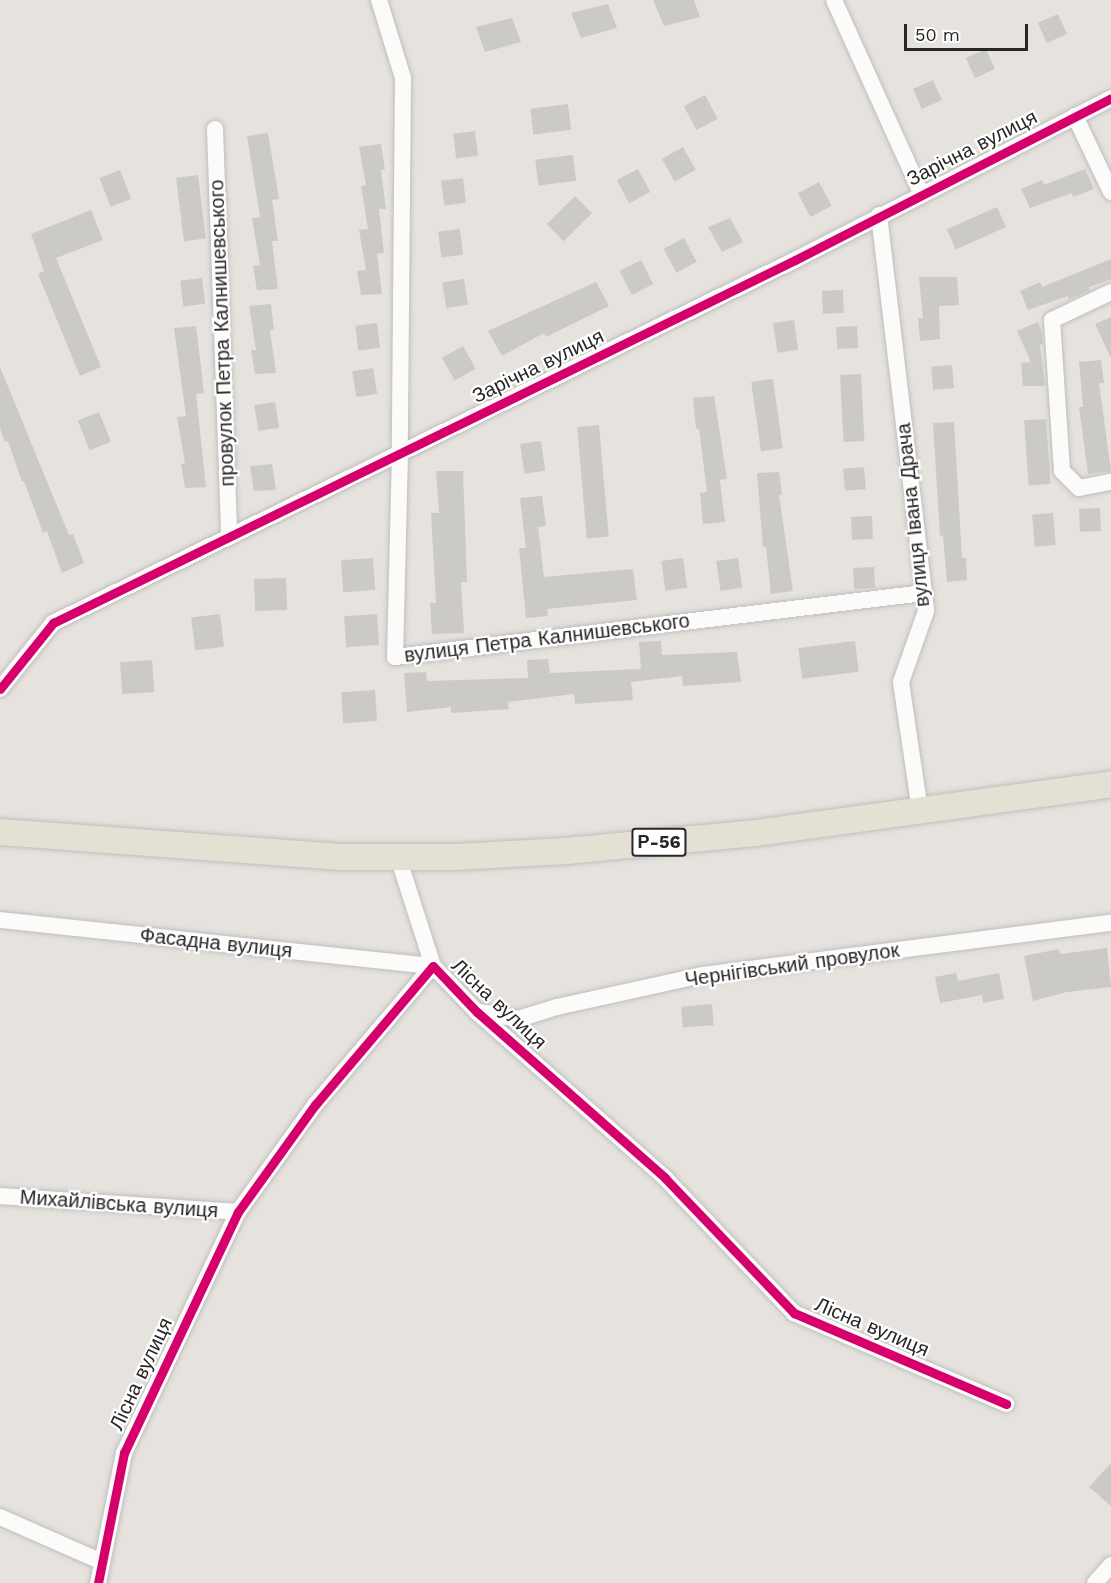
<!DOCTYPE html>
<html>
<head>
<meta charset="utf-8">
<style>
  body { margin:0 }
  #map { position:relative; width:1111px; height:1583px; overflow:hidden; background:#e6e2de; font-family:"Work Sans",sans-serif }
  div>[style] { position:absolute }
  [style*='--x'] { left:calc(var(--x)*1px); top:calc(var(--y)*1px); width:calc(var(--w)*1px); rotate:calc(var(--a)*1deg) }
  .building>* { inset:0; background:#cccac7; transform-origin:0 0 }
  .roads { filter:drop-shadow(0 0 2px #c0bebf) drop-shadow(0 0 2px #c0bebf) }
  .minor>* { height:16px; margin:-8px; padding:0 8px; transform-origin:8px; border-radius:8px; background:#fbfbfa }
  .primary>* { height:26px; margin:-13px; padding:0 13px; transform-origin:13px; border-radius:13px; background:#e4e0d3 }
  .cycleway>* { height:9px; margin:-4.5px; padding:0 4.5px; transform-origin:4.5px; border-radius:4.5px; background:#d6006c }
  span { translate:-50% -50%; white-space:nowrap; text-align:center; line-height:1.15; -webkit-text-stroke:4.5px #fff; paint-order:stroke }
  .shield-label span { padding:2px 4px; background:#fff; border:2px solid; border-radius:4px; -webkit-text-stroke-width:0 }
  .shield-label { font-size:18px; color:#272727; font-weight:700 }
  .street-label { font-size:20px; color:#272727 }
  .scale { position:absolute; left:904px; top:24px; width:124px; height:27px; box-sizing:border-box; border:3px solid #272727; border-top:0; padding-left:8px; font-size:18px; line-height:21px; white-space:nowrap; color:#272727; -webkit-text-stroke:4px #fff; paint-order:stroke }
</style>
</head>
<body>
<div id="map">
  <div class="building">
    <div style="clip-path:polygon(653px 0,694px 0,700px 17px,664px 26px)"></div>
    <div style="clip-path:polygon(608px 4px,617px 28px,581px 38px,571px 13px)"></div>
    <div style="left:1058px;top:14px;width:22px;height:22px;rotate:66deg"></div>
    <div style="clip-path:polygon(512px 18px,521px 42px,485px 52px,476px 27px)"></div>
    <div style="left:986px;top:49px;width:22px;height:22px;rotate:66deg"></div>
    <div style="left:933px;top:80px;width:22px;height:22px;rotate:66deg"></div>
    <div style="left:705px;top:95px;width:27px;height:24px;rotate:62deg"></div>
    <div style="left:568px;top:104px;width:26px;height:38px;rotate:83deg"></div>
    <div style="left:475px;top:131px;width:25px;height:22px;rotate:83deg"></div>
    <div style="clip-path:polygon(268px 133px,279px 199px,272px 200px,278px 241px,272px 241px,278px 289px,257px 290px,253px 266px,260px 265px,252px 218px,260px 217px,247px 136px)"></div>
    <div style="clip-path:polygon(381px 144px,385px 170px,381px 170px,386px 209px,379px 209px,384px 253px,377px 254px,382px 294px,361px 295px,357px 271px,366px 270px,359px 230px,368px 229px,361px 186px,366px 185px,359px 147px)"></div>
    <div style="left:683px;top:147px;width:26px;height:24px;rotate:61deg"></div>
    <div style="left:573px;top:155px;width:26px;height:38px;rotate:83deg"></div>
    <div style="left:638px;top:169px;width:26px;height:24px;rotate:62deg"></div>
    <div style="clip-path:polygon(1085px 169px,1094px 189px,1073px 197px,1072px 193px,1030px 208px,1021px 189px,1042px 180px,1044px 185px)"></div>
    <div style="left:120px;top:170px;width:31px;height:22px;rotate:69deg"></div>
    <div style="left:198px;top:175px;width:64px;height:22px;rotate:83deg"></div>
    <div style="left:463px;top:178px;width:25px;height:22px;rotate:83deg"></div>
    <div style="left:819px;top:182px;width:27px;height:24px;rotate:62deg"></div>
    <div style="left:575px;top:196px;width:24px;height:40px;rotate:45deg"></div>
    <div style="left:997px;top:207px;width:22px;height:55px;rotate:66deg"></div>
    <div style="clip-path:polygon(91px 210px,103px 240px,56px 258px,101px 367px,80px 376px,38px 274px,44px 271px,31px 234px)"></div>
    <div style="clip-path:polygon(730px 218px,743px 242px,722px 252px,708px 227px)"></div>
    <div style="left:460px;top:229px;width:26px;height:22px;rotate:83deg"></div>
    <div style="left:684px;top:238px;width:27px;height:23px;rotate:62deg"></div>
    <div style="clip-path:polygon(1111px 259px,1111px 279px,1089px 287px,1090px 290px,1084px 293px,1069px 299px,1068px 296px,1028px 310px,1020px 291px,1040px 282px,1042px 287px)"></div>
    <div style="left:641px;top:260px;width:27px;height:24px;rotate:63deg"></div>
    <div style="clip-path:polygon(919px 277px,957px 277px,959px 305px,939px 306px,940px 339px,920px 341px,918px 318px,923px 318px)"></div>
    <div style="left:202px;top:278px;width:26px;height:22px;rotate:83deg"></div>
    <div style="left:464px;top:279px;width:26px;height:22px;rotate:81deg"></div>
    <div style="clip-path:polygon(596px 282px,609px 306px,546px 337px,544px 333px,502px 356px,488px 331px)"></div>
    <div style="left:843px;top:290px;width:23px;height:21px;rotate:88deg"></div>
    <div style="clip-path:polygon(271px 304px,274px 329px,270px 330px,276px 373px,255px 374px,251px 350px,256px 350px,249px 306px)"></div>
    <div style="clip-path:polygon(1111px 317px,1111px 358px,1095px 324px)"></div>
    <div style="left:794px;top:320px;width:30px;height:21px;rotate:82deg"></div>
    <div style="clip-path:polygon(1038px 322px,1042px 333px,1043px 344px,1040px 345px,1045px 386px,1023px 386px,1021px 363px,1031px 362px,1017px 331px)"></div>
    <div style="left:377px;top:323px;width:25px;height:22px;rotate:83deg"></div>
    <div style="clip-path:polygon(196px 326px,204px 393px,196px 394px,206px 487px,185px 488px,181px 464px,185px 463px,177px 417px,186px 416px,174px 328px)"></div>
    <div style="left:857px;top:326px;width:22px;height:21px;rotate:87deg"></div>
    <div style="left:463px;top:346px;width:26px;height:24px;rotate:61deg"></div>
    <div style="clip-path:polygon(1101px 360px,1104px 383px,1099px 383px,1111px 471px,1088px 474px,1079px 407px,1083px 407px,1079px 362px)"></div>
    <div style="left:952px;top:365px;width:23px;height:21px;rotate:85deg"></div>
    <div style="clip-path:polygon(0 367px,69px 535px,73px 534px,84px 563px,62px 573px,47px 531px,43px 533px,24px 481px,22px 482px,8px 441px,5px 442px,0 428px)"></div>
    <div style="left:373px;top:368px;width:26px;height:21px;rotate:81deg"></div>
    <div style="left:861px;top:374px;width:67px;height:21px;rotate:87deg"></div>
    <div style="left:773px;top:379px;width:70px;height:22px;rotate:82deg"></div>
    <div style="clip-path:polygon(714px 396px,727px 479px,720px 480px,725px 522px,703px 524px,700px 493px,707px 492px,699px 429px,696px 429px,693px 398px)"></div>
    <div style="left:275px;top:402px;width:26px;height:21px;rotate:81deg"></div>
    <div style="left:99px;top:412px;width:32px;height:23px;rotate:68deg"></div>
    <div style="left:1046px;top:419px;width:65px;height:22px;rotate:86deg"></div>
    <div style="clip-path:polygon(954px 422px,962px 558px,966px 558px,967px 580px,947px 582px,943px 535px,940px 536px,933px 423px)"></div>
    <div style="left:599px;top:425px;width:112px;height:22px;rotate:85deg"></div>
    <div style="left:541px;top:441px;width:30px;height:21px;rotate:82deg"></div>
    <div style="clip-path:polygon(272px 464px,276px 490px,254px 491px,250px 466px)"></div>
    <div style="left:864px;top:467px;width:22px;height:21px;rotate:85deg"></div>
    <div style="clip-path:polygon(436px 471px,463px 471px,467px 582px,461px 582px,464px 633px,432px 634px,430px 603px,436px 603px,431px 513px,439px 513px)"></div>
    <div style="clip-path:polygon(779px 472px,782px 495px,779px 495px,793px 591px,771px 594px,766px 547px,763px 547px,757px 473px)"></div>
    <div style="clip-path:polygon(542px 496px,546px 526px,538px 527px,544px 577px,633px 569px,637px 600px,547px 609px,548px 616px,526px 618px,519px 548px,526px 548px,520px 498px)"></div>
    <div style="left:1100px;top:508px;width:23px;height:21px;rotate:88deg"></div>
    <div style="left:1053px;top:513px;width:32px;height:21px;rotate:85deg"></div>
    <div style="left:872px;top:516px;width:23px;height:21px;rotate:88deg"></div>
    <div style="left:373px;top:558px;width:32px;height:32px;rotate:86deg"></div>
    <div style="left:683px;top:558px;width:30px;height:22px;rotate:82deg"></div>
    <div style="left:738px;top:558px;width:30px;height:22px;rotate:82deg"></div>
    <div style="left:874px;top:567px;width:21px;height:21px;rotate:87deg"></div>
    <div style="left:286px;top:578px;width:32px;height:32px;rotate:88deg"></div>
    <div style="left:220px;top:614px;width:33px;height:29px;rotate:83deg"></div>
    <div style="left:377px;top:614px;width:31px;height:33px;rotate:86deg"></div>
    <div style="clip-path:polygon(661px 641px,662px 655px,737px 652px,741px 682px,683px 686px,682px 676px,631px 682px,633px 700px,575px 704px,574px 694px,508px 702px,509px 709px,451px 713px,451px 707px,407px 712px,404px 673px,426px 672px,427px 681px,528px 678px,527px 660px,548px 659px,550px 673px,641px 669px,639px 642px)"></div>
    <div style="left:855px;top:641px;width:31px;height:57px;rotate:83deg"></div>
    <div style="left:152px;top:660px;width:32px;height:32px;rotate:86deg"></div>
    <div style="left:375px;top:690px;width:31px;height:34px;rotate:86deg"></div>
    <div style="clip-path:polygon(1107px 948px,1111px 987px,1067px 992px,1033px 1001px,1024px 956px,1059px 949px,1060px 954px)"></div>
    <div style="clip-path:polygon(956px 973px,958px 981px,999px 973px,1004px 999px,983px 1003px,982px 995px,940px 1003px,935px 977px)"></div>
    <div style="left:712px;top:1004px;width:21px;height:31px;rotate:85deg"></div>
    <div style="clip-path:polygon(1111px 1463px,1111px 1506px,1089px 1487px)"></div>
  </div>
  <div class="roads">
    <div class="minor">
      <div style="--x:379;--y:0;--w:82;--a:72.9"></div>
      <div style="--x:403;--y:78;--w:375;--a:90.5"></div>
      <div style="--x:400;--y:453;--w:204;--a:91.4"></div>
      <div style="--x:395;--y:657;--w:533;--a:-6.9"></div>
      <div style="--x:834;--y:0;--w:212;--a:65.7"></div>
      <div style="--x:1075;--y:116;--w:84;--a:64.7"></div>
      <div style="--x:215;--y:129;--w:408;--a:88"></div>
      <div style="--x:879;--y:215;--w:399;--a:83.2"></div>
      <div style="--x:926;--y:611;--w:75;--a:109.4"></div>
      <div style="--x:901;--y:682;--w:129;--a:81.6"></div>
      <div style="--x:1111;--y:292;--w:65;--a:154.6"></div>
      <div style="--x:1052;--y:320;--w:151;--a:86.2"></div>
      <div style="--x:1062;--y:471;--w:24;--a:45"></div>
      <div style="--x:1079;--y:488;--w:33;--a:-11"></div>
      <div style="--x:0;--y:689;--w:85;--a:-51.2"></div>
      <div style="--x:53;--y:623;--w:826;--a:-26.07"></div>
      <div style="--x:795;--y:260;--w:355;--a:-27.1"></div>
      <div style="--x:0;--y:920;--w:435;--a:6.1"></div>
      <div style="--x:433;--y:966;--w:114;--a:-107.8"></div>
      <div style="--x:479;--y:1012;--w:40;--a:10"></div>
      <div style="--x:518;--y:1019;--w:41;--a:-17.1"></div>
      <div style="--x:557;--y:1007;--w:149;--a:-12.4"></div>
      <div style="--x:703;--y:975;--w:411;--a:-7.3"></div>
      <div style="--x:0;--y:1196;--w:239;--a:3.8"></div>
      <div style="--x:0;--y:1517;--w:111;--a:23.8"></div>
      <div style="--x:98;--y:1583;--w:133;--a:-78.7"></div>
      <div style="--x:124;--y:1453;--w:267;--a:-64.7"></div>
      <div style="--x:238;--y:1212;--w:132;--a:-54.3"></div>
      <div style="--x:315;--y:1105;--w:182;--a:-49.7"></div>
      <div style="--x:433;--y:966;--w:64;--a:46.3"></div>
      <div style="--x:477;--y:1012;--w:251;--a:41.4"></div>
      <div style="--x:665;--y:1178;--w:187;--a:46.3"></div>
      <div style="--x:794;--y:1313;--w:231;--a:23.2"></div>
      <div style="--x:1095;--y:1583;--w:24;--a:-48"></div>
    </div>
    <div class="primary">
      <div style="--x:0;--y:832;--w:345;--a:4.2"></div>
      <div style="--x:344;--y:857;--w:112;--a:0"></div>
      <div style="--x:456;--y:857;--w:110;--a:-3.1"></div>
      <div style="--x:566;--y:851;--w:190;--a:-5.4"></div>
      <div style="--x:755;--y:833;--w:359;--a:-7.8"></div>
    </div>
  </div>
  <div class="cycleway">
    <div style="--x:0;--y:689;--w:85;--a:-51.2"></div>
    <div style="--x:53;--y:623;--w:826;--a:-26.07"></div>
    <div style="--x:795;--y:260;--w:355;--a:-27.1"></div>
    <div style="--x:98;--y:1583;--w:133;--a:-78.7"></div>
    <div style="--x:124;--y:1453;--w:267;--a:-64.7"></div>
    <div style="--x:238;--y:1212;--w:132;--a:-54.3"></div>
    <div style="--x:315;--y:1105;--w:182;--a:-49.7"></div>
    <div style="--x:433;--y:966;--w:64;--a:46.3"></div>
    <div style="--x:477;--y:1012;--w:251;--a:41.4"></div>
    <div style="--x:665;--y:1178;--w:187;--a:46.3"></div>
    <div style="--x:794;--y:1313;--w:231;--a:23.2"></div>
  </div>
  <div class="shield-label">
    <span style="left:659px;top:842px">Р-56</span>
  </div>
  <div class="street-label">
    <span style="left:972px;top:148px;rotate:-27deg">Зарічна вулиця</span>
    <span style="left:222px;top:333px;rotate:-92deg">провулок Петра Калнишевського</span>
    <span style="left:538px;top:366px;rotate:-26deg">Зарічна вулиця</span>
    <span style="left:913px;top:515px;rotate:-96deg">вулиця Івана Драча</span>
    <span style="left:547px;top:638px;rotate:-7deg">вулиця Петра Калнишевського</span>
    <span style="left:216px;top:943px;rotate:6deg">Фасадна вулиця</span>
    <span style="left:792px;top:965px;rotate:-8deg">Чернігівський провулок</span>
    <span style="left:499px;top:1004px;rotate:43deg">Лісна вулиця</span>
    <span style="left:119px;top:1204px;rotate:4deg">Михайлівська вулиця</span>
    <span style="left:872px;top:1327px;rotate:23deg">Лісна вулиця</span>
    <span style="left:141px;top:1374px;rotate:-65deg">Лісна вулиця</span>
  </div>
  <div class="scale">50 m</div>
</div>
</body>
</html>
